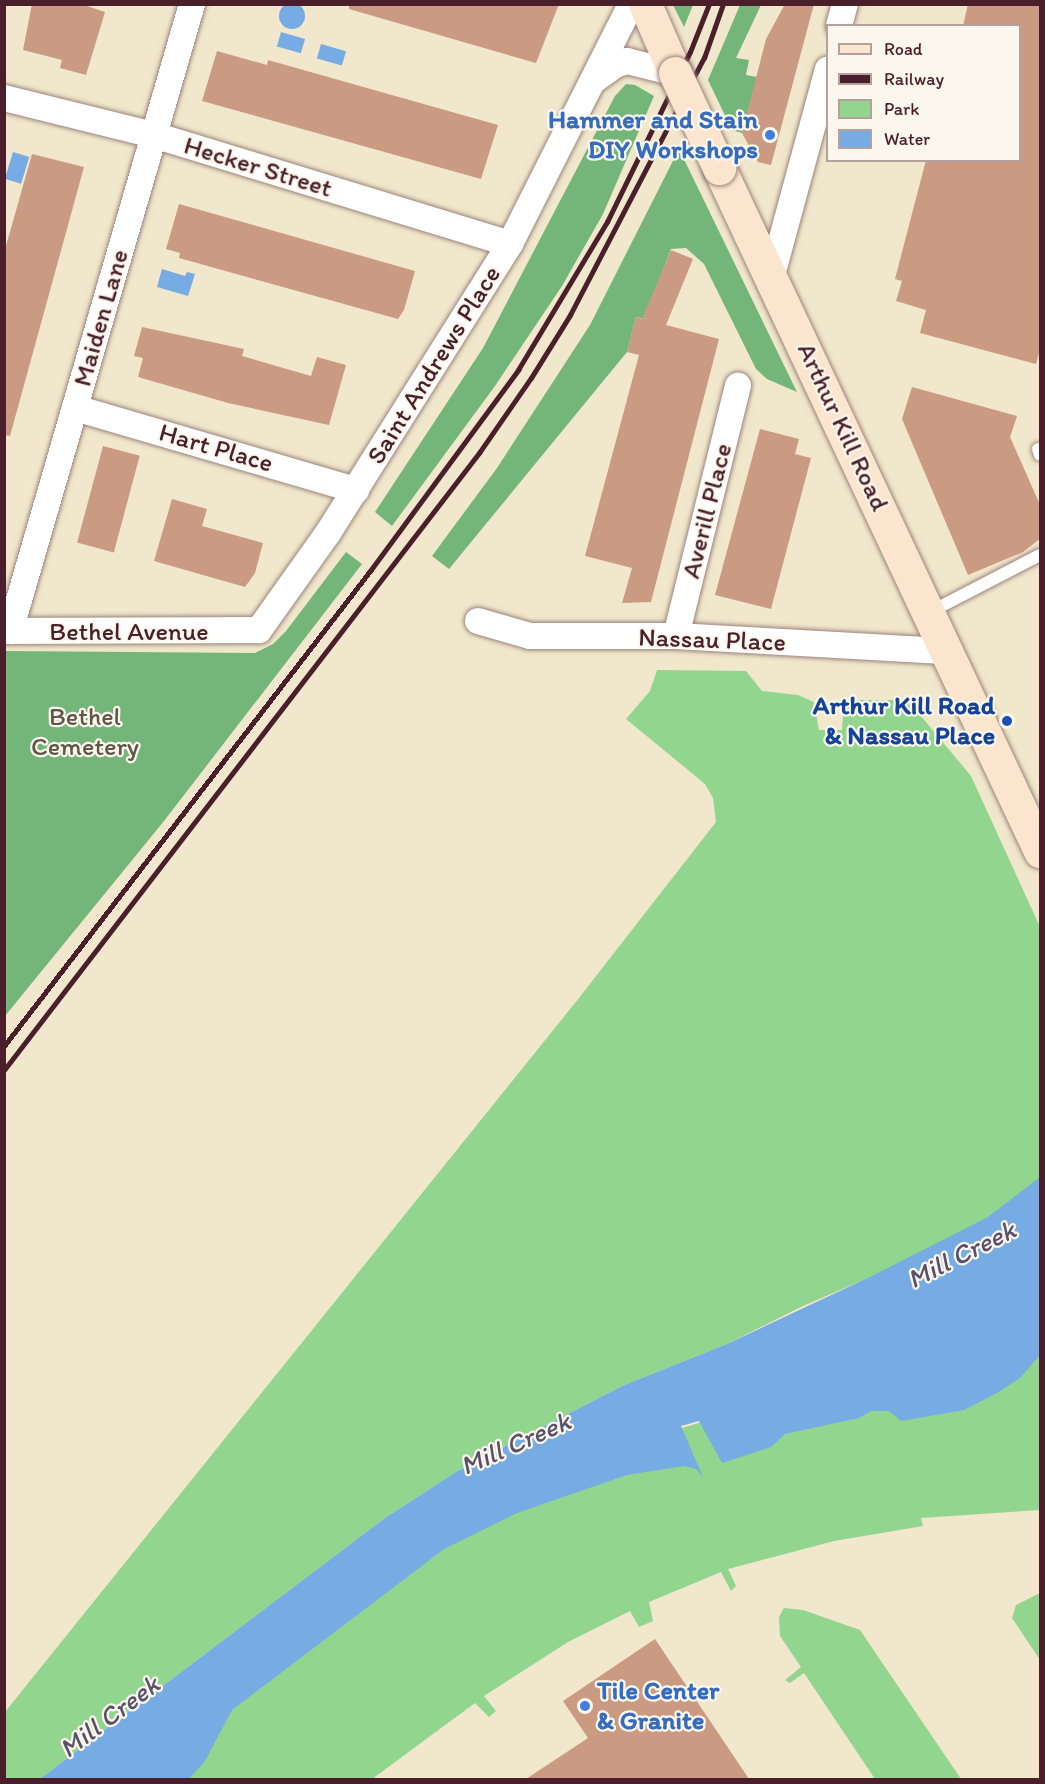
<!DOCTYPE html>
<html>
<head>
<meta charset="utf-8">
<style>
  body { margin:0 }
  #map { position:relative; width:1045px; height:1784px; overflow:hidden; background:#f0e7cc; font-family:Itim,sans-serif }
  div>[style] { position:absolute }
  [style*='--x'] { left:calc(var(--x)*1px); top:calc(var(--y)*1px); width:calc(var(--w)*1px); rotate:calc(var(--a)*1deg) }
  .green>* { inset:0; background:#91d58e }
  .forest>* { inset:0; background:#74b679 }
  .water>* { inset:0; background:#76abe4; transform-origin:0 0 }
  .round { border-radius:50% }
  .building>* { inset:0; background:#ca9b82; transform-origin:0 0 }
  .roads { filter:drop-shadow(0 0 2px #9d837c) drop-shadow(0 0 2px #9d837c) }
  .lane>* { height:12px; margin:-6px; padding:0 6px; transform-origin:6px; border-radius:6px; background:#fff }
  .street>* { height:26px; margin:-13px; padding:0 13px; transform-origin:13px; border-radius:13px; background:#fff }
  .secondary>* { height:33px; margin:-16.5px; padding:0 16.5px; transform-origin:16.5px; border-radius:16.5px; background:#fce5cf }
  .rail>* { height:4.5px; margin:-2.25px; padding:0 2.25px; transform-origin:2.25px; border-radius:2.25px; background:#4a1f2b }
  .bridges { filter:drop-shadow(0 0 2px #9d837c) drop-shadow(0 0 2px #9d837c) }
  .secondary-bridge>* { height:33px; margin:-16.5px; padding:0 16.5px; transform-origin:16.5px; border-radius:16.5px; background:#fce5cf }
  .dots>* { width:16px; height:16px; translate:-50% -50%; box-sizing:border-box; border:3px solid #fbf7ec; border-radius:50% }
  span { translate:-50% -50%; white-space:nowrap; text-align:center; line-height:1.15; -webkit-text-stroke:4.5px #fbf7ec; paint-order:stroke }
  .shop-label { font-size:26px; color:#366cbe; font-weight:700 }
  .right { translate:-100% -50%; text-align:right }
  .left { translate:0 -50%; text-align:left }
  .street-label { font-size:26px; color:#4a1f2b }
  .transit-label { font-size:26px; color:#164399; font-weight:700 }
  .park-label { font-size:26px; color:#5f5649 }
  .water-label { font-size:27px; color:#59506c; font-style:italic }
  .frame { position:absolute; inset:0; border:6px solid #4a1f2b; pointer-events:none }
  .legend { position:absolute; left:826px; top:24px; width:195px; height:138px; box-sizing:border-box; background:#fbf7ec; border:2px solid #b4a19f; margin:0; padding:8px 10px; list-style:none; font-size:18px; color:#4a1f2b }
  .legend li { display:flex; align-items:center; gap:12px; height:30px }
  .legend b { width:30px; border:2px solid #b4a19f }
</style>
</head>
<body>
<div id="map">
  <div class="green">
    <div style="clip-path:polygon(657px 670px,746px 671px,762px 691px,798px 695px,814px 702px,819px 730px,842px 730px,844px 700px,897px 700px,911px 704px,971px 776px,1040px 927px,1040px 1198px,1015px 1215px,803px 1306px,727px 1344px,622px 1386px,456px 1472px,385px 1518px,40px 1779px,5px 1780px,5px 1712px,579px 998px,716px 822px,713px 798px,705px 784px,626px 719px,650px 691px)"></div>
    <div style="clip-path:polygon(1040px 1322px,1040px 1510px,921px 1518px,923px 1526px,834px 1541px,728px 1569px,736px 1586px,731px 1591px,721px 1572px,649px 1602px,653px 1621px,639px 1627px,630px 1611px,568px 1642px,484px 1696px,496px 1711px,489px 1717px,475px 1703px,372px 1779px,136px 1780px,411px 1556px,638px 1441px)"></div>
    <div style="clip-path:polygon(1040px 1593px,1040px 1660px,1012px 1618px,1016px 1605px)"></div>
    <div style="clip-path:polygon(784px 1608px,803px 1610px,860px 1630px,961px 1779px,875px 1779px,804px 1673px,790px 1683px,785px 1680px,801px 1667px,780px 1636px,779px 1617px)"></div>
  </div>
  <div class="forest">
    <div style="clip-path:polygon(673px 5px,693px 5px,684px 27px)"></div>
    <div style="clip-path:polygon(740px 5px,761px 5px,736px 58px,749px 60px,746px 75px,757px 77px,742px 133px,732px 130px,708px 80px)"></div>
    <div style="clip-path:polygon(626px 84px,635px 85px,654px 96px,603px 214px,562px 286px,495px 386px,392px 526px,375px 512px,483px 348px,615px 96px)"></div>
    <div style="clip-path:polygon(679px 149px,797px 392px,767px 379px,756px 369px,704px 264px,686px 248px,671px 249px,644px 319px,636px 317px,627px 352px,449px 569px,432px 556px,497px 468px,590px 325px)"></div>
    <div style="clip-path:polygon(346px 552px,362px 564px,164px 821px,5px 1016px,5px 651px,255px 653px,273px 644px,286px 631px)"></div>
  </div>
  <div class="water">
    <div class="round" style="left:279px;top:3px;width:26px;height:26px"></div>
    <div style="left:281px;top:32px;width:25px;height:15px;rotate:16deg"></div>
    <div style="left:321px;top:44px;width:26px;height:15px;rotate:16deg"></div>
    <div style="left:13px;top:152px;width:17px;height:28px;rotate:17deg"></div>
    <div style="clip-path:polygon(162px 269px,185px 276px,187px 272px,195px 274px,188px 296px,157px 287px)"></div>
    <div style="clip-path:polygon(1040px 1177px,1040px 1355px,1020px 1378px,997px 1393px,964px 1410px,901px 1421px,889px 1411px,871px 1411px,859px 1418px,785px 1434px,771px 1447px,722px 1463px,699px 1421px,681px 1426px,703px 1477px,696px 1469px,684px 1466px,627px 1475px,517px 1513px,444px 1549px,232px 1710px,205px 1761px,189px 1779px,40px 1779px,385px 1518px,456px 1472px,622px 1386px,727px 1344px,874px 1275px,988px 1217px)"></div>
  </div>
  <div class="building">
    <div style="clip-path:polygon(32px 4px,81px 4px,105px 12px,86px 75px,60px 68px,62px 60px,23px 50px)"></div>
    <div style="clip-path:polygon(349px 4px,559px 4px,536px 63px,349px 9px)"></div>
    <div style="clip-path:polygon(785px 4px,814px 4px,771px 165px,758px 162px,742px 133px,766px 39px)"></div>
    <div style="clip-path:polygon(968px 4px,1041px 4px,1041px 346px,1036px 364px,920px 333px,926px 310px,896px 301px,902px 281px,895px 279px,926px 160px,1020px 160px,1020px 26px,963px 26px)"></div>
    <div style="clip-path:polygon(217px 51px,267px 65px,268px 60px,498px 125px,481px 179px,202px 101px)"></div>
    <div style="clip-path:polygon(32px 154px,84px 167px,10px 436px,4px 435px,4px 253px)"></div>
    <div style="clip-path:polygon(179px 204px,415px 271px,404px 310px,398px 319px,179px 258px,180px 253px,166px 249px)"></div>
    <div style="clip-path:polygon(671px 250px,693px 259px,666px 325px,719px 339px,651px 602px,622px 603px,632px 568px,585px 556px,639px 355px,627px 352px,636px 317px,642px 319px)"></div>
    <div style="clip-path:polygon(142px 327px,244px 349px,242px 356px,311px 376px,317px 357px,346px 365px,329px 425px,228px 403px,138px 377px,143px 358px,134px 356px)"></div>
    <div style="clip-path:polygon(912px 387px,1017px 416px,1010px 437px,1041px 507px,1041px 538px,1023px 552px,968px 575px,902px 419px)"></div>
    <div style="clip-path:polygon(760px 429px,799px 439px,795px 454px,811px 458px,771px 609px,715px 595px)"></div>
    <div style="left:103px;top:446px;width:38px;height:100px;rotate:15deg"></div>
    <div style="clip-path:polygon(172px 499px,207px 509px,202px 526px,263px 543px,255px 573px,245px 587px,154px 561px)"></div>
    <div style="clip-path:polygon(655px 1639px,749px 1779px,526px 1779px,588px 1738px,563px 1701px)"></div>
  </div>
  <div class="roads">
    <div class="lane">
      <div style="--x:1038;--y:449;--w:6;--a:72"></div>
      <div style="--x:930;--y:612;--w:124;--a:-27.4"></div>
    </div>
    <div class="street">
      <div style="--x:839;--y:26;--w:23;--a:-75"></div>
      <div style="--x:593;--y:81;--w:27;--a:-36"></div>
      <div style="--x:615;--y:65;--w:13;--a:-18"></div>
      <div style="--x:627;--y:61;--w:49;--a:14"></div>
      <div style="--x:4;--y:98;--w:154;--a:13.9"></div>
      <div style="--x:154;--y:135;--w:372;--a:17"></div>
      <div style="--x:772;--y:275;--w:213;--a:-74.8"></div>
      <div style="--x:75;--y:408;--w:293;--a:16.3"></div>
      <div style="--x:478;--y:621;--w:54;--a:16.1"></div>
      <div style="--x:530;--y:636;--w:146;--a:0"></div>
      <div style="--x:676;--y:636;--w:272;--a:3.2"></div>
      <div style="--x:4;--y:631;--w:255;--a:-0.2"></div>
      <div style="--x:259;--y:630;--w:119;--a:-54.6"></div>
      <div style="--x:328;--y:533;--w:342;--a:-57.8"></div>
      <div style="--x:510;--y:244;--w:269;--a:-63.2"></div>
      <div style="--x:10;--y:631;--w:653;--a:-73.81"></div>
      <div style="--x:676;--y:636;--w:258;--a:-76.1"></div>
    </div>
    <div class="secondary">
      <div style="--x:645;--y:4;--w:75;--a:66.5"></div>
      <div style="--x:719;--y:168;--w:755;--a:64.83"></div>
    </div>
  </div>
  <div class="rail">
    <div style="--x:4;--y:1046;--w:600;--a:-52.38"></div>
    <div style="--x:370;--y:571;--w:250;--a:-53.6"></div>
    <div style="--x:518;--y:370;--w:173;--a:-59"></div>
    <div style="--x:607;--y:222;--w:189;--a:-64"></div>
    <div style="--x:690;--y:52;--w:52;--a:-68.4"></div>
    <div style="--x:4;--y:1070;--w:779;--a:-52.41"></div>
    <div style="--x:479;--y:453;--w:91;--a:-55.3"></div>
    <div style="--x:531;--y:378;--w:74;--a:-58.2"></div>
    <div style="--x:570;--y:315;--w:290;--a:-62.5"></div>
    <div style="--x:704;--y:58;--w:57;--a:-70.6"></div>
  </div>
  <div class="bridges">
    <div class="secondary-bridge">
      <div style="--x:675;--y:73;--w:105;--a:65.1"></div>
    </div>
  </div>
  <div class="dots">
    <div style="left:770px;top:135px;background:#3f7fe0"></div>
    <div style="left:1007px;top:721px;background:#1a4fb4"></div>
    <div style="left:585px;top:1706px;background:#3f7fe0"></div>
  </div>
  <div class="shop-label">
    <span class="right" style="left:758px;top:135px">Hammer and Stain<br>DIY Workshops</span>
    <span class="left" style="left:597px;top:1706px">Tile Center<br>&amp; Granite</span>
  </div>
  <div class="street-label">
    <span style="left:258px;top:167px;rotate:17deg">Hecker Street</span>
    <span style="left:101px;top:318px;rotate:-74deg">Maiden Lane</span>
    <span style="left:434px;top:365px;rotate:-58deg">Saint Andrews Place</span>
    <span style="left:843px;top:427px;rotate:65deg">Arthur Kill Road</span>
    <span style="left:216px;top:448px;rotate:16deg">Hart Place</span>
    <span style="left:707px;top:511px;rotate:-76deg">Averill Place</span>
    <span style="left:129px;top:632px">Bethel Avenue</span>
    <span style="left:712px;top:640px;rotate:2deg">Nassau Place</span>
  </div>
  <div class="transit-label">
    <span class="right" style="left:995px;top:721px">Arthur Kill Road<br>&amp; Nassau Place</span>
  </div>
  <div class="park-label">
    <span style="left:85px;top:732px">Bethel<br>Cemetery</span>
  </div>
  <div class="water-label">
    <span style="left:961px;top:1254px;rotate:-27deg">Mill Creek</span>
    <span style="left:515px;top:1443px;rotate:-24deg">Mill Creek</span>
    <span style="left:109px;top:1716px;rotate:-37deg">Mill Creek</span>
  </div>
  <div class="frame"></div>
  <ul class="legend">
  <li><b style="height:8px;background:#fce5cf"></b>Road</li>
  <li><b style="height:8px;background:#4a1f2b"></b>Railway</li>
  <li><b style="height:16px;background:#91d58e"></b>Park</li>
  <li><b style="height:16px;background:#76abe4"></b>Water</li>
  </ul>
</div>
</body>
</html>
